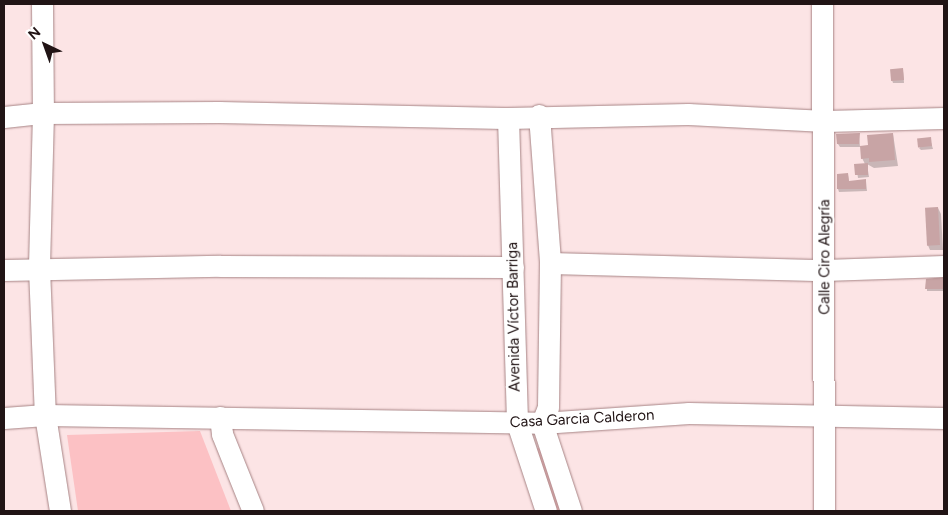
<!DOCTYPE html>
<html>
<head>
<meta charset="utf-8">
<style>
  body { margin:0 }
  #map { position:relative; width:948px; height:515px; overflow:hidden; background:#fce4e5; font-family:Figtree,sans-serif }
  div>[style] { position:absolute }
  [style*='--x'] { left:calc(var(--x)*1px); top:calc(var(--y)*1px); width:calc(var(--w)*1px); rotate:calc(var(--a)*1deg) }
  .green>* { inset:0; background:#fcc1c4; transform-origin:0 0 }
  .shadow>* { inset:0; background:#0003; transform-origin:0 0 }
  .building>* { inset:0; background:#c8a4a5; transform-origin:0 0 }
  .roads { filter:drop-shadow(0 0 1px #a78485) drop-shadow(0 0 1px #a78485) }
  .minor>* { height:21px; margin:-10.5px; padding:0 10.5px; transform-origin:10.5px; border-radius:10.5px; background:#fff }
  span { translate:-50% -50%; white-space:nowrap; text-align:center; line-height:1.15; -webkit-text-stroke:4px #fff; paint-order:stroke }
  .street-label { font-size:15px; color:#211415 }
  .frame { position:absolute; inset:0; border:5px solid #211415; pointer-events:none }
  .north { position:absolute; left:20px; top:20px; width:50px; height:50px; -webkit-text-stroke:4px #fff; paint-order:stroke; rotate:318deg; font-size:14px; font-weight:700; line-height:20px; text-align:center; color:#211415 }
  .north::after { content:''; display:block; margin:auto; width:18px; height:22px; background:#211415; clip-path:polygon(50% 0,100% 100%,50% 72%,0 100%) }
</style>
</head>
<body>
<div id="map">
  <div class="green">
    <div style="clip-path:polygon(200px 431px,231px 511px,78px 511px,67px 435px)"></div>
    <div style="left:541px;top:447px;width:67px;height:7px;rotate:72deg"></div>
  </div>
  <div class="shadow">
    <div style="clip-path:polygon(903px 70px,904px 83px,893px 83px,892px 80px)"></div>
    <div style="clip-path:polygon(893px 134px,898px 166px,874px 168px,867px 164px,869px 177px,858px 178px,856px 165px,865px 164px,862px 158px,869px 146px)"></div>
    <div style="clip-path:polygon(859px 135px,860px 147px,840px 147px,838px 144px)"></div>
    <div style="clip-path:polygon(930px 139px,933px 149px,921px 150px,919px 148px)"></div>
    <div style="clip-path:polygon(848px 175px,849px 183px,866px 181px,867px 191px,839px 192px,838px 189px)"></div>
    <div style="clip-path:polygon(938px 208px,941px 214px,943px 250px,930px 250px,927px 243px)"></div>
    <div style="left:944px;top:279px;width:12px;height:17px;rotate:90deg"></div>
  </div>
  <div class="building">
    <div style="left:903px;top:68px;width:12px;height:13px;rotate:85deg"></div>
    <div style="clip-path:polygon(860px 133px,859px 144px,837px 144px,836px 134px)"></div>
    <div style="clip-path:polygon(893px 133px,895px 160px,869px 162px,869px 158px,861px 159px,860px 146px,868px 145px,867px 135px)"></div>
    <div style="left:931px;top:137px;width:9px;height:14px;rotate:84deg"></div>
    <div style="clip-path:polygon(868px 163px,868px 175px,855px 175px,854px 164px)"></div>
    <div style="clip-path:polygon(848px 173px,849px 181px,866px 179px,866px 189px,837px 189px,837px 174px)"></div>
    <div style="left:938px;top:207px;width:38px;height:13px;rotate:87deg"></div>
    <div style="clip-path:polygon(944px 277px,944px 289px,925px 289px,926px 279px)"></div>
  </div>
  <div class="roads">
    <div class="minor">
      <div style="--x:42;--y:4;--w:109;--a:89.5"></div>
      <div style="--x:43;--y:113;--w:155;--a:91.5"></div>
      <div style="--x:39;--y:268;--w:147;--a:87.7"></div>
      <div style="--x:45;--y:415;--w:97;--a:81.1"></div>
      <div style="--x:822;--y:4;--w:507;--a:89.77"></div>
      <div style="--x:539;--y:115;--w:148;--a:85.7"></div>
      <div style="--x:550;--y:263;--w:144;--a:90.8"></div>
      <div style="--x:548;--y:407;--w:17;--a:111"></div>
      <div style="--x:542;--y:423;--w:93;--a:71.8"></div>
      <div style="--x:4;--y:117;--w:39;--a:-6"></div>
      <div style="--x:43;--y:113;--w:176;--a:-0.3"></div>
      <div style="--x:219;--y:112;--w:289;--a:1.2"></div>
      <div style="--x:508;--y:118;--w:180;--a:-1.3"></div>
      <div style="--x:688;--y:114;--w:137;--a:2.9"></div>
      <div style="--x:825;--y:121;--w:119;--a:-1.4"></div>
      <div style="--x:508;--y:118;--w:305;--a:88.3"></div>
      <div style="--x:517;--y:423;--w:93;--a:71.8"></div>
      <div style="--x:550;--y:263;--w:274;--a:1.5"></div>
      <div style="--x:824;--y:270;--w:120;--a:-1.9"></div>
      <div style="--x:4;--y:270;--w:216;--a:-1.1"></div>
      <div style="--x:220;--y:266;--w:293;--a:0.2"></div>
      <div style="--x:220;--y:417;--w:17;--a:83"></div>
      <div style="--x:222;--y:434;--w:83;--a:68.1"></div>
      <div style="--x:4;--y:418;--w:41;--a:-4.2"></div>
      <div style="--x:45;--y:415;--w:497;--a:0.9"></div>
      <div style="--x:542;--y:423;--w:147;--a:-3.9"></div>
      <div style="--x:689;--y:413;--w:255;--a:1.1"></div>
    </div>
  </div>
  <div class="street-label">
    <span style="left:825px;top:257px;rotate:-90deg">Calle Ciro Alegría</span>
    <span style="left:514px;top:317px;rotate:-91deg">Avenida Víctor Barriga</span>
    <span style="left:582px;top:419px;rotate:-3deg">Casa Garcia Calderon</span>
  </div>
  <div class="frame"></div>
  <div class="north">N</div>
</div>
</body>
</html>
